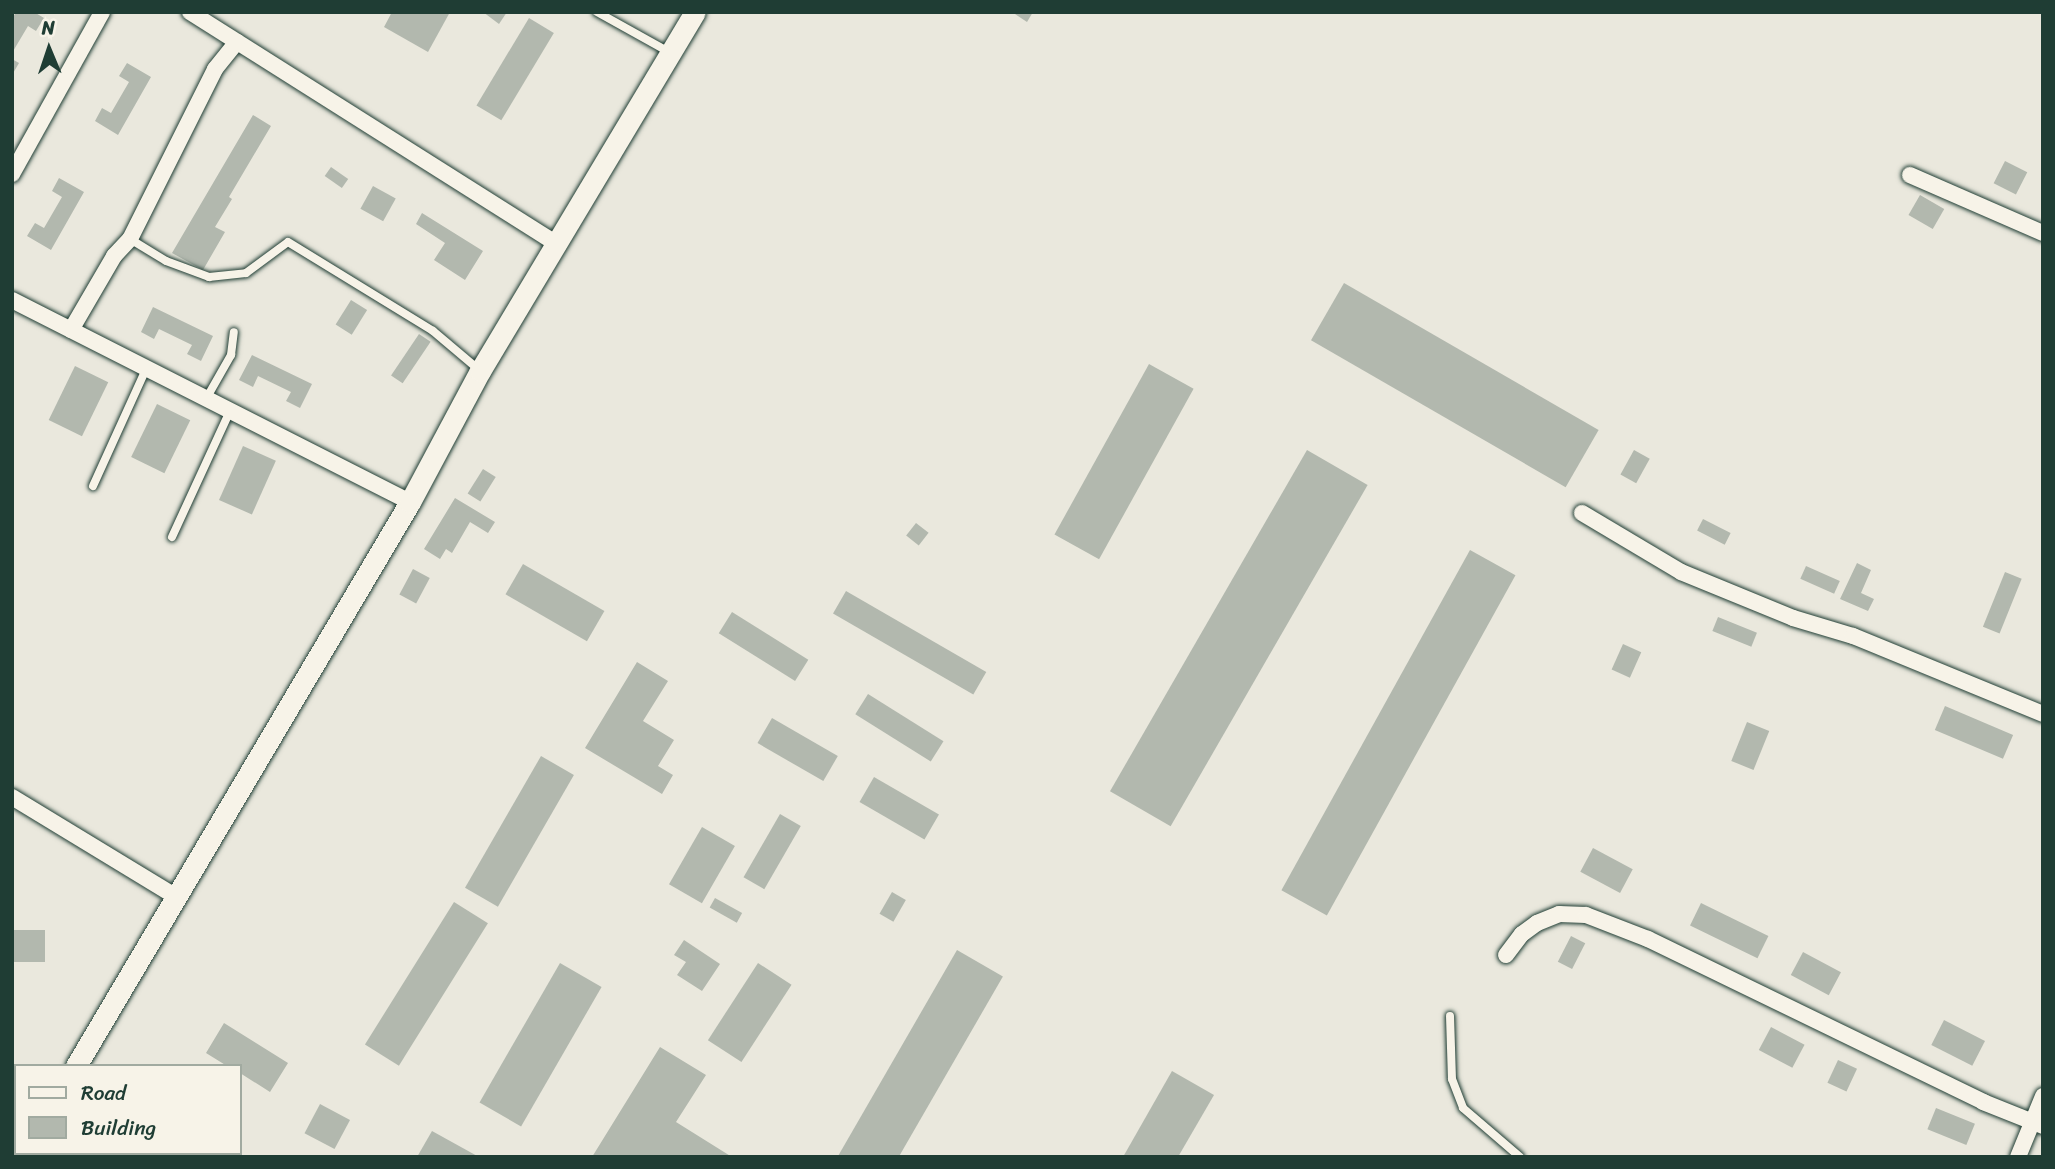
<!DOCTYPE html>
<html>
<head>
<meta charset="utf-8">
<style>
  body { margin:0 }
  #map { position:relative; width:2055px; height:1169px; overflow:hidden; background:#eae8dd; font-family:Sriracha,sans-serif }
  div>[style] { position:absolute }
  [style*='--x'] { left:calc(var(--x)*1px); top:calc(var(--y)*1px); width:calc(var(--w)*1px); rotate:calc(var(--a)*1deg) }
  .building>* { inset:0; background:#b2b8ae; transform-origin:0 0 }
  .roads { filter:drop-shadow(0 0 2px #1f3d34) drop-shadow(0 0 2px #1f3d34) }
  .lane>* { height:8px; margin:-4px; padding:0 4px; transform-origin:4px; border-radius:4px; background:#f7f3e8 }
  .street>* { height:16px; margin:-8px; padding:0 8px; transform-origin:8px; border-radius:8px; background:#f7f3e8 }
  .secondary>* { height:21px; margin:-10.5px; padding:0 10.5px; transform-origin:10.5px; border-radius:10.5px; background:#f7f3e8 }
  span { translate:-50% -50%; white-space:nowrap; text-align:center; line-height:1.15; -webkit-text-stroke:7px #f7f3e8; paint-order:stroke }
  .frame { position:absolute; inset:0; border:14px solid #1f3d34; pointer-events:none }
  .legend { position:absolute; left:14px; top:1064px; width:228px; height:91px; box-sizing:border-box; background:#f7f3e8; border:2px solid #a1aaa0; margin:0; padding:9px 12px; list-style:none; font-size:21px; color:#1f3d34 }
  .legend li { display:flex; align-items:center; gap:14px; height:35px }
  .legend b { width:35px; border:2px solid #a1aaa0 }
  .north { position:absolute; left:14px; top:14px; width:70px; height:70px; -webkit-text-stroke:5px #f7f3e8; paint-order:stroke; rotate:358deg; font-size:19px; font-weight:700; line-height:28px; text-align:center; color:#1f3d34 }
  .north::after { content:''; display:block; margin:auto; width:24px; height:32px; background:#1f3d34; clip-path:polygon(50% 0,100% 100%,50% 72%,0 100%) }
</style>
</head>
<body>
<div id="map">
  <div class="building">
    <div style="clip-path:polygon(16px 12px,34px 12px,44px 18px,36px 31px,28px 26px,12px 53px,12px 19px)"></div>
    <div style="clip-path:polygon(392px 12px,450px 12px,428px 52px,384px 27px)"></div>
    <div style="clip-path:polygon(483px 12px,507px 12px,499px 24px)"></div>
    <div style="clip-path:polygon(1012px 12px,1033px 12px,1027px 22px)"></div>
    <div style="left:529px;top:18px;width:29px;height:102px;rotate:31deg"></div>
    <div style="clip-path:polygon(12px 59px,19px 63px,12px 75px)"></div>
    <div style="clip-path:polygon(127px 63px,151px 77px,118px 135px,95px 121px,102px 108px,111px 113px,129px 82px,119px 76px)"></div>
    <div style="clip-path:polygon(253px 115px,271px 126px,229px 197px,232px 199px,215px 227px,225px 232px,203px 270px,172px 253px)"></div>
    <div style="left:2005px;top:161px;width:25px;height:25px;rotate:27deg"></div>
    <div style="left:331px;top:167px;width:21px;height:11px;rotate:35deg"></div>
    <div style="clip-path:polygon(59px 178px,84px 192px,51px 250px,27px 236px,35px 223px,44px 228px,62px 197px,52px 191px)"></div>
    <div style="left:373px;top:186px;width:26px;height:26px;rotate:29deg"></div>
    <div style="left:1920px;top:195px;width:28px;height:23px;rotate:30deg"></div>
    <div style="clip-path:polygon(422px 213px,483px 251px,465px 280px,434px 260px,445px 243px,416px 224px)"></div>
    <div style="left:1344px;top:283px;width:294px;height:66px;rotate:30deg"></div>
    <div style="left:351px;top:300px;width:19px;height:29px;rotate:32deg"></div>
    <div style="clip-path:polygon(153px 307px,213px 336px,201px 361px,187px 354px,192px 345px,159px 329px,154px 339px,141px 332px)"></div>
    <div style="left:419px;top:334px;width:14px;height:50px;rotate:34deg"></div>
    <div style="clip-path:polygon(252px 355px,312px 384px,300px 408px,286px 401px,291px 392px,258px 376px,253px 387px,239px 380px)"></div>
    <div style="left:1149px;top:364px;width:51px;height:195px;rotate:29deg"></div>
    <div style="left:75px;top:366px;width:37px;height:60px;rotate:26deg"></div>
    <div style="left:157px;top:404px;width:37px;height:59px;rotate:26deg"></div>
    <div style="left:243px;top:446px;width:36px;height:59px;rotate:24deg"></div>
    <div style="left:1307px;top:450px;width:70px;height:394px;rotate:30deg"></div>
    <div style="left:1634px;top:450px;width:18px;height:28px;rotate:29deg"></div>
    <div style="left:483px;top:469px;width:15px;height:29px;rotate:32deg"></div>
    <div style="clip-path:polygon(455px 498px,495px 522px,488px 533px,470px 522px,452px 553px,446px 549px,440px 559px,424px 549px)"></div>
    <div style="left:1703px;top:519px;width:31px;height:13px;rotate:27deg"></div>
    <div style="left:916px;top:523px;width:16px;height:16px;rotate:38deg"></div>
    <div style="left:1470px;top:550px;width:52px;height:389px;rotate:29deg"></div>
    <div style="clip-path:polygon(1857px 563px,1871px 570px,1861px 593px,1874px 599px,1868px 611px,1840px 599px)"></div>
    <div style="left:523px;top:564px;width:94px;height:35px;rotate:30deg"></div>
    <div style="left:1806px;top:566px;width:37px;height:14px;rotate:24deg"></div>
    <div style="left:413px;top:569px;width:19px;height:29px;rotate:28deg"></div>
    <div style="left:2005px;top:572px;width:18px;height:59px;rotate:22deg"></div>
    <div style="left:846px;top:591px;width:162px;height:26px;rotate:30deg"></div>
    <div style="left:732px;top:612px;width:90px;height:25px;rotate:32deg"></div>
    <div style="left:1718px;top:617px;width:42px;height:15px;rotate:22deg"></div>
    <div style="left:1623px;top:644px;width:20px;height:28px;rotate:24deg"></div>
    <div style="clip-path:polygon(637px 662px,668px 681px,643px 721px,674px 740px,658px 766px,673px 775px,662px 794px,585px 748px)"></div>
    <div style="left:868px;top:694px;width:89px;height:24px;rotate:32deg"></div>
    <div style="left:1945px;top:706px;width:74px;height:26px;rotate:23deg"></div>
    <div style="left:772px;top:718px;width:76px;height:29px;rotate:30deg"></div>
    <div style="left:1747px;top:722px;width:24px;height:42px;rotate:22deg"></div>
    <div style="left:541px;top:756px;width:38px;height:152px;rotate:30deg"></div>
    <div style="left:874px;top:777px;width:75px;height:29px;rotate:30deg"></div>
    <div style="left:780px;top:814px;width:24px;height:73px;rotate:30deg"></div>
    <div style="left:702px;top:827px;width:38px;height:66px;rotate:30deg"></div>
    <div style="left:1593px;top:848px;width:45px;height:27px;rotate:28deg"></div>
    <div style="left:892px;top:892px;width:16px;height:25px;rotate:30deg"></div>
    <div style="left:715px;top:898px;width:31px;height:11px;rotate:29deg"></div>
    <div style="left:454px;top:902px;width:40px;height:168px;rotate:32deg"></div>
    <div style="left:1701px;top:903px;width:75px;height:25px;rotate:26deg"></div>
    <div style="left:12px;top:930px;width:33px;height:32px"></div>
    <div style="left:1571px;top:936px;width:16px;height:29px;rotate:27deg"></div>
    <div style="clip-path:polygon(684px 940px,720px 964px,702px 991px,677px 975px,686px 962px,674px 955px)"></div>
    <div style="left:957px;top:950px;width:53px;height:239px;rotate:30deg"></div>
    <div style="left:1803px;top:952px;width:43px;height:26px;rotate:28deg"></div>
    <div style="left:560px;top:963px;width:48px;height:161px;rotate:30deg"></div>
    <div style="left:758px;top:963px;width:40px;height:92px;rotate:33deg"></div>
    <div style="left:1944px;top:1020px;width:46px;height:28px;rotate:27deg"></div>
    <div style="clip-path:polygon(224px 1023px,288px 1063px,270px 1092px,240px 1073px,240px 1066px,227px 1066px,206px 1053px)"></div>
    <div style="left:1771px;top:1027px;width:38px;height:26px;rotate:28deg"></div>
    <div style="clip-path:polygon(660px 1047px,706px 1075px,676px 1122px,732px 1157px,592px 1157px)"></div>
    <div style="left:1838px;top:1060px;width:21px;height:25px;rotate:25deg"></div>
    <div style="clip-path:polygon(1172px 1071px,1214px 1095px,1178px 1157px,1123px 1157px)"></div>
    <div style="left:320px;top:1104px;width:34px;height:33px;rotate:28deg"></div>
    <div style="left:1936px;top:1108px;width:42px;height:23px;rotate:22deg"></div>
    <div style="clip-path:polygon(432px 1131px,479px 1157px,417px 1157px)"></div>
    <div style="clip-path:polygon(104px 1153px,132px 1153px,130px 1157px,101px 1157px)"></div>
  </div>
  <div class="roads">
    <div class="lane">
      <div style="--x:597;--y:12;--w:82;--a:29.1"></div>
      <div style="--x:130;--y:239;--w:42;--a:31.4"></div>
      <div style="--x:166;--y:261;--w:46;--a:20.4"></div>
      <div style="--x:209;--y:277;--w:37;--a:-6"></div>
      <div style="--x:246;--y:273;--w:52;--a:-36.4"></div>
      <div style="--x:288;--y:242;--w:170;--a:31.5"></div>
      <div style="--x:433;--y:331;--w:59;--a:40.2"></div>
      <div style="--x:206;--y:399;--w:51;--a:-60.4"></div>
      <div style="--x:231;--y:355;--w:23;--a:-83"></div>
      <div style="--x:93;--y:486;--w:128;--a:-65.6"></div>
      <div style="--x:172;--y:537;--w:139;--a:-65.3"></div>
      <div style="--x:1450;--y:1016;--w:63;--a:88.2"></div>
      <div style="--x:1452;--y:1079;--w:31;--a:69"></div>
      <div style="--x:1463;--y:1108;--w:75;--a:40.7"></div>
    </div>
    <div class="street">
      <div style="--x:190;--y:12;--w:436;--a:32.3"></div>
      <div style="--x:12;--y:174;--w:185;--a:-60.9"></div>
      <div style="--x:1910;--y:175;--w:145;--a:23.6"></div>
      <div style="--x:12;--y:300;--w:446;--a:26.9"></div>
      <div style="--x:71;--y:330;--w:86;--a:-59.8"></div>
      <div style="--x:114;--y:256;--w:23;--a:-47"></div>
      <div style="--x:130;--y:239;--w:190;--a:-63.4"></div>
      <div style="--x:215;--y:69;--w:35;--a:-51"></div>
      <div style="--x:1582;--y:513;--w:115;--a:30.8"></div>
      <div style="--x:1681;--y:572;--w:121;--a:22.3"></div>
      <div style="--x:1793;--y:618;--w:63;--a:16.7"></div>
      <div style="--x:1853;--y:636;--w:205;--a:22.3"></div>
      <div style="--x:12;--y:797;--w:191;--a:31.3"></div>
      <div style="--x:1506;--y:955;--w:26;--a:-53"></div>
      <div style="--x:1522;--y:934;--w:19;--a:-36"></div>
      <div style="--x:1537;--y:923;--w:24;--a:-22"></div>
      <div style="--x:1559;--y:914;--w:27;--a:2"></div>
      <div style="--x:1586;--y:915;--w:66;--a:21.2"></div>
      <div style="--x:1648;--y:939;--w:373;--a:25.9"></div>
      <div style="--x:1983;--y:1102;--w:65;--a:21.8"></div>
      <div style="--x:12;--y:1098;--w:4;--a:0"></div>
      <div style="--x:2018;--y:1157;--w:66;--a:-67.7"></div>
    </div>
    <div class="secondary">
      <div style="--x:76;--y:1066;--w:655;--a:-59.37"></div>
      <div style="--x:410;--y:502;--w:149;--a:-61.9"></div>
      <div style="--x:480;--y:371;--w:418;--a:-59.1"></div>
      <div style="--x:23;--y:1157;--w:4;--a:-63"></div>
    </div>
  </div>
  <div class="frame"></div>
  <ul class="legend">
  <li><b style="height:9px;background:#f7f3e8"></b>Road</li>
  <li><b style="height:19px;background:#b2b8ae"></b>Building</li>
  </ul>
  <div class="north">N</div>
</div>
</body>
</html>
